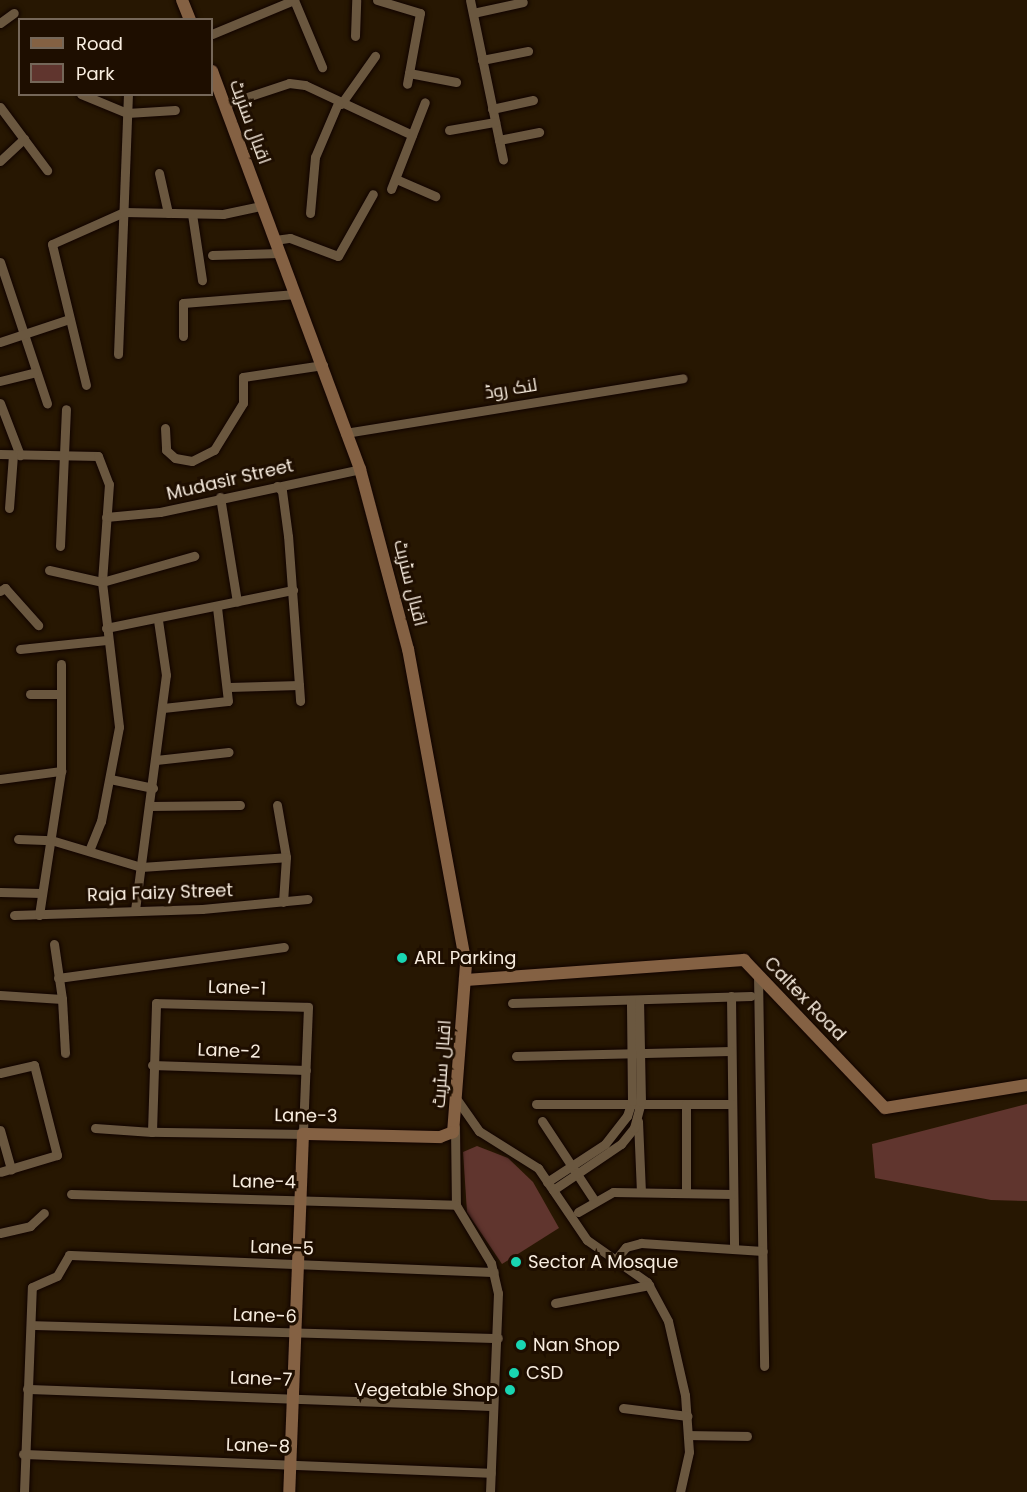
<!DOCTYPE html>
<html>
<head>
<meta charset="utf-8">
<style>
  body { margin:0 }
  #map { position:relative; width:1027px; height:1492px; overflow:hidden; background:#271702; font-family:Poppins,Cairo,sans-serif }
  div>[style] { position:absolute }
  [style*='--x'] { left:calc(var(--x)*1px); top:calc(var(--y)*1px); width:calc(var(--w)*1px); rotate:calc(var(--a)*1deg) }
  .green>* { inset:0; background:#60352e }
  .roads { filter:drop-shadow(0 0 2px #100300) drop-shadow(0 0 2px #100300) }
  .street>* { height:9px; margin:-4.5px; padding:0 4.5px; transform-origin:4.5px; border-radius:4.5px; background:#6a573f }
  .secondary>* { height:12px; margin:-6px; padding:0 6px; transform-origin:6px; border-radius:6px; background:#846143 }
  .dots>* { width:16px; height:16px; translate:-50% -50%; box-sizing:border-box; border:3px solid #1e0e00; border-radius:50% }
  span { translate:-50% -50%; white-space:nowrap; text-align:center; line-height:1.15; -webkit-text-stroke:6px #1e0e00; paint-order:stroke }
  .street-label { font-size:18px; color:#f8eddf }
  .poi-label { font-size:18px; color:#f8eddf }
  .left { translate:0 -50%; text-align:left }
  .right { translate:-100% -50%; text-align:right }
  .legend { position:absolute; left:18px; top:18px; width:195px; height:78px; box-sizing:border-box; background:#1e0e00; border:2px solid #756759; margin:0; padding:8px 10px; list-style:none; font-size:18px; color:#f8eddf }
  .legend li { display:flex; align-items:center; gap:12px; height:30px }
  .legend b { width:30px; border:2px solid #756759 }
</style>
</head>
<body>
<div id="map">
  <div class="green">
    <div style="clip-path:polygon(1027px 1104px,1027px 1201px,991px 1200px,875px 1178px,872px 1144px)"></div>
    <div style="clip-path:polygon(477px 1146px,508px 1158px,533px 1182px,559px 1228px,502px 1264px,467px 1212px,463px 1152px)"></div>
  </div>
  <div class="roads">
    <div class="street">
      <div style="--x:294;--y:0;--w:73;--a:67.3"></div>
      <div style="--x:377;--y:0;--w:45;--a:16.8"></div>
      <div style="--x:420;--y:13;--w:72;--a:100.4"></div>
      <div style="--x:470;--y:0;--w:163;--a:78.3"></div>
      <div style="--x:473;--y:13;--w:51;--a:-12.4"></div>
      <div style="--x:0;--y:23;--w:17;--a:-36"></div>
      <div style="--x:212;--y:34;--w:89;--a:-22.5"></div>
      <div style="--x:355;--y:36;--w:36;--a:-88"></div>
      <div style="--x:482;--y:60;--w:47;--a:-11.1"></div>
      <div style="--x:409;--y:73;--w:48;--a:10.8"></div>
      <div style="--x:81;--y:94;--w:50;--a:22.4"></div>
      <div style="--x:127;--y:113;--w:48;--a:-3.6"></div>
      <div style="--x:226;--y:104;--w:66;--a:-18.4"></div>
      <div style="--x:289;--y:83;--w:16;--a:7"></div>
      <div style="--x:305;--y:85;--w:118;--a:25"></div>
      <div style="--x:341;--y:104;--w:59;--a:-54.7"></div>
      <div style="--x:0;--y:107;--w:79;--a:53.3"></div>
      <div style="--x:492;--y:109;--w:42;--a:-12.4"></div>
      <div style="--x:449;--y:130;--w:47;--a:-9.9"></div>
      <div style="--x:499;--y:140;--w:41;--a:-11.3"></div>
      <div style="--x:0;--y:161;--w:33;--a:-43"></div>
      <div style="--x:159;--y:173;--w:41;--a:77.3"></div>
      <div style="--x:396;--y:179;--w:43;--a:23.6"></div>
      <div style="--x:391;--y:189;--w:93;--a:-68.7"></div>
      <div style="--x:310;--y:213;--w:56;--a:-84.9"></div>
      <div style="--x:315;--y:157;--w:59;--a:-66.9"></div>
      <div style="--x:192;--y:214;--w:67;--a:81.4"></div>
      <div style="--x:275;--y:240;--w:15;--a:-8"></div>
      <div style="--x:290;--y:238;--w:51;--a:20.6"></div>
      <div style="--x:338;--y:256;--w:71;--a:-60.6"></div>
      <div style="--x:212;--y:255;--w:68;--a:-1.7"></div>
      <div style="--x:0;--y:262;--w:149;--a:71.6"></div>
      <div style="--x:183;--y:336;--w:33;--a:-90"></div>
      <div style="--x:183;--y:303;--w:113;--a:-4.6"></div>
      <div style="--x:0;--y:342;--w:73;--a:-18.4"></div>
      <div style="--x:118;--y:354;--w:260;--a:-87.8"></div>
      <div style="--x:0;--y:381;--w:36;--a:-14"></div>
      <div style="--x:86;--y:385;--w:145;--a:-103.6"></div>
      <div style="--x:52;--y:244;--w:79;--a:-24"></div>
      <div style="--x:124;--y:212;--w:99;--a:1.2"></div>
      <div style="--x:223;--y:214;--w:39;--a:-12"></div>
      <div style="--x:0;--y:403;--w:56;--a:69"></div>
      <div style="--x:165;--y:428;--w:22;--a:87"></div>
      <div style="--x:166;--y:450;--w:12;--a:42"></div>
      <div style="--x:175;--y:458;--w:17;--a:10"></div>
      <div style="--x:192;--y:461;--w:25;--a:-27"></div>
      <div style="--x:214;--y:450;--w:55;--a:-58.3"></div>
      <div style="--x:243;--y:403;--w:26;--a:-90"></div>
      <div style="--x:243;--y:377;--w:81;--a:-8.5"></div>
      <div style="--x:345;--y:433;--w:342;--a:-9.2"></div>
      <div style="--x:0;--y:454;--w:98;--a:1.2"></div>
      <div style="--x:98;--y:456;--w:30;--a:69"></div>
      <div style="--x:109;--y:484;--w:98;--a:94.1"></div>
      <div style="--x:102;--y:582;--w:146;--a:83.3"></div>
      <div style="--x:119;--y:727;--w:96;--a:100.8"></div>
      <div style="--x:101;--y:821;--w:31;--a:112"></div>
      <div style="--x:220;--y:497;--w:106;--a:80.8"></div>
      <div style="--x:9;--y:508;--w:53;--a:-85.7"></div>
      <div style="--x:106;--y:517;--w:54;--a:-5.3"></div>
      <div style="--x:160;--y:512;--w:205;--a:-12.1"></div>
      <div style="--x:60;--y:546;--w:137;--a:-87.5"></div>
      <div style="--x:49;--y:570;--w:54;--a:12.8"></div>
      <div style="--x:102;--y:582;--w:96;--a:-15.8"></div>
      <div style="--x:0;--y:591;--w:6;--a:-31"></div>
      <div style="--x:5;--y:588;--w:50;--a:48.3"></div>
      <div style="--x:106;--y:628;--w:191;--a:-11.5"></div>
      <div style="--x:20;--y:649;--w:87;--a:-5.9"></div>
      <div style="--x:299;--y:685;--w:16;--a:86"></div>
      <div style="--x:229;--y:687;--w:70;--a:-1.6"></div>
      <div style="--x:299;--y:685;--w:149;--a:-94.2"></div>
      <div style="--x:288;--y:536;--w:45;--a:-97.6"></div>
      <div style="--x:282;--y:491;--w:7;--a:-135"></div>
      <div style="--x:30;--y:694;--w:31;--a:0"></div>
      <div style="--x:163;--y:708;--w:65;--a:-6.1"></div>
      <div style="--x:228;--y:701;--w:94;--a:-96.7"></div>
      <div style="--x:156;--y:760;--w:73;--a:-6.3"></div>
      <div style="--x:0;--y:779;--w:62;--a:-7.5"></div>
      <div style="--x:110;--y:779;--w:44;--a:11.8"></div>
      <div style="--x:277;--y:805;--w:53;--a:80.2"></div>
      <div style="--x:286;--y:857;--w:45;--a:93.8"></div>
      <div style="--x:150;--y:806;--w:90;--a:-0.6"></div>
      <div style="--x:18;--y:839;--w:33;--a:2"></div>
      <div style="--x:51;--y:840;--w:94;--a:16.7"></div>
      <div style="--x:141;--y:867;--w:145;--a:-3.9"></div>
      <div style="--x:0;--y:892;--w:42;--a:1.4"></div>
      <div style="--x:135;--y:910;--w:237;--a:-82.5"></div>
      <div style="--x:166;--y:675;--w:56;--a:-98.3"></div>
      <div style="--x:14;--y:915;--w:188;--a:-1.8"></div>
      <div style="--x:202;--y:909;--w:106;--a:-5.4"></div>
      <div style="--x:39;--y:915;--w:146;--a:-81.3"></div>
      <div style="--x:61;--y:771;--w:107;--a:-90"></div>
      <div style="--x:54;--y:944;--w:56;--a:81.7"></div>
      <div style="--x:758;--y:975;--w:391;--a:89.1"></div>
      <div style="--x:58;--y:978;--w:228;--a:-7.8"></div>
      <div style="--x:0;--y:995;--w:62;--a:3.7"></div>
      <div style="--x:62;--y:999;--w:54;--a:86.8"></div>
      <div style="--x:731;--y:996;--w:252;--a:89.3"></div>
      <div style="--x:512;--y:1003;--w:239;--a:-1.7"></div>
      <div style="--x:516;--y:1056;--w:215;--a:-1.3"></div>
      <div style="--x:152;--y:1065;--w:154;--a:1.9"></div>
      <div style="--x:0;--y:1073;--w:35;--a:-13"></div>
      <div style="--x:34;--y:1065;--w:93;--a:75.7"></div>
      <div style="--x:57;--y:1155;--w:59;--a:163.4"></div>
      <div style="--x:458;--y:1101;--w:37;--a:55"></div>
      <div style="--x:479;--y:1131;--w:70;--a:32.1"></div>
      <div style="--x:538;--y:1168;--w:87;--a:55.8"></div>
      <div style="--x:587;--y:1240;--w:73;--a:35"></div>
      <div style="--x:647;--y:1282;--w:44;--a:61.7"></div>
      <div style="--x:668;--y:1321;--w:76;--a:77.1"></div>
      <div style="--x:685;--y:1395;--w:57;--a:86"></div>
      <div style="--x:689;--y:1452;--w:41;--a:102.7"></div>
      <div style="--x:536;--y:1104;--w:196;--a:0"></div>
      <div style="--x:686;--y:1104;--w:89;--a:90"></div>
      <div style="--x:542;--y:1121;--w:95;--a:56.6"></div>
      <div style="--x:638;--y:1121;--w:71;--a:87.6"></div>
      <div style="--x:455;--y:1127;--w:78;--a:89.3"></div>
      <div style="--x:456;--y:1205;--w:68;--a:58.9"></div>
      <div style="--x:491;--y:1263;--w:31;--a:77"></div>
      <div style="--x:498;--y:1293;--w:199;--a:92.3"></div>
      <div style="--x:95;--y:1128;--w:57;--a:4"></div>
      <div style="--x:152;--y:1132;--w:129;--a:-88.2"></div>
      <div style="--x:156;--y:1003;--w:152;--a:1.5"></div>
      <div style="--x:308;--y:1007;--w:127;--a:92.3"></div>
      <div style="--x:303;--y:1134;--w:151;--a:-179.2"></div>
      <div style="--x:0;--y:1130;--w:41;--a:74.2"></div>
      <div style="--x:547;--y:1182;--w:69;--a:-33.2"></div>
      <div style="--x:605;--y:1144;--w:36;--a:-52"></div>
      <div style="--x:627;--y:1116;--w:16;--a:-72"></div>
      <div style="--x:632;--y:1101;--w:101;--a:-90.6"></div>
      <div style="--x:553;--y:1190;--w:82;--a:-34.1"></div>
      <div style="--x:621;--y:1144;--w:21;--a:-51"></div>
      <div style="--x:634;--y:1128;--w:27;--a:-75"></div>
      <div style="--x:641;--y:1102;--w:102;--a:-91.1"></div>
      <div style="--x:71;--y:1194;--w:385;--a:1.6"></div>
      <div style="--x:578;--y:1212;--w:40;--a:-29.7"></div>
      <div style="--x:613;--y:1192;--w:120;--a:1"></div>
      <div style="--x:0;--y:1233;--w:31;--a:-13"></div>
      <div style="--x:30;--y:1226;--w:19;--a:-43"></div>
      <div style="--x:617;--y:1258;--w:14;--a:-51"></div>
      <div style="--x:626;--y:1247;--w:16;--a:-15"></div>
      <div style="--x:641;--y:1243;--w:122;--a:3.8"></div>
      <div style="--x:555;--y:1303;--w:96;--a:-10.8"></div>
      <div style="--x:31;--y:1325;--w:467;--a:1.6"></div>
      <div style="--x:27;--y:1389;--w:466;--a:2.1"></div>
      <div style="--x:623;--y:1408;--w:65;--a:7"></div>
      <div style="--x:689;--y:1435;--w:58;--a:1"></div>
      <div style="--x:23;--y:1454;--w:468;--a:2.3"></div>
      <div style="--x:24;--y:1492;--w:205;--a:-87.8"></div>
      <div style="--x:32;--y:1287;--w:27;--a:-24"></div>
      <div style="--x:57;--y:1276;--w:24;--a:-60"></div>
      <div style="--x:69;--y:1255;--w:425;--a:2.3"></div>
    </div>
    <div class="secondary">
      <div style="--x:182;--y:0;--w:22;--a:68"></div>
      <div style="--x:212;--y:71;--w:425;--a:69.6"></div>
      <div style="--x:360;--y:469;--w:186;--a:75.1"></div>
      <div style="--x:408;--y:649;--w:320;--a:79.6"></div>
      <div style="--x:466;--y:964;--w:169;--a:94.4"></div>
      <div style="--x:453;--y:1132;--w:14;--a:159"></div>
      <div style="--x:440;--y:1137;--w:137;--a:-178.7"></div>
      <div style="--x:303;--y:1134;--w:358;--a:92.2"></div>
      <div style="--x:465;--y:980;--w:280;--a:-4.1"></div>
      <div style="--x:744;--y:960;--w:204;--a:46.4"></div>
      <div style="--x:885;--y:1108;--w:144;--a:-9.2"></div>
    </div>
  </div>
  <div class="dots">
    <div style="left:402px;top:958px;background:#19d5b2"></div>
    <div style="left:516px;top:1262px;background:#19d5b2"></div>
    <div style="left:521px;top:1345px;background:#19d5b2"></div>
    <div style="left:514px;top:1373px;background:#19d5b2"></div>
    <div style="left:510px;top:1390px;background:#19d5b2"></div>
  </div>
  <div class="street-label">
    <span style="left:250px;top:122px;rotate:70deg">اقبال سٹریٹ</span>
    <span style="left:511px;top:389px;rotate:-9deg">لنک روڈ</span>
    <span style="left:230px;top:480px;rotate:-13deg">Mudasir Street</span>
    <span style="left:410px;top:583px;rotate:76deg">اقبال سٹریٹ</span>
    <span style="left:160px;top:893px;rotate:-2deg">Raja Faizy Street</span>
    <span style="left:237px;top:988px;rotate:2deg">Lane-1</span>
    <span style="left:805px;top:999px;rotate:46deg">Caltex Road</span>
    <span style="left:229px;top:1051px;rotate:2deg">Lane-2</span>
    <span style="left:442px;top:1064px;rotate:-86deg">اقبال سٹریٹ</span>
    <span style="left:306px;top:1116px;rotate:1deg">Lane-3</span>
    <span style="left:264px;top:1182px;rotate:1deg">Lane-4</span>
    <span style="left:282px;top:1248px;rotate:2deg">Lane-5</span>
    <span style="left:265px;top:1316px;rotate:2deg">Lane-6</span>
    <span style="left:261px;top:1379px;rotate:2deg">Lane-7</span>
    <span style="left:258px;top:1446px;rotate:2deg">Lane-8</span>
  </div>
  <div class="poi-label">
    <span class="left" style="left:414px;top:958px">ARL Parking</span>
    <span class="left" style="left:528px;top:1262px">Sector A Mosque</span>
    <span class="left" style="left:533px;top:1345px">Nan Shop</span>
    <span class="left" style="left:526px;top:1373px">CSD</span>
    <span class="right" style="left:498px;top:1390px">Vegetable Shop</span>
  </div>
  <ul class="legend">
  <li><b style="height:8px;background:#846143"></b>Road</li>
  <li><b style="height:16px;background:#60352e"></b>Park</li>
  </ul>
</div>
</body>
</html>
